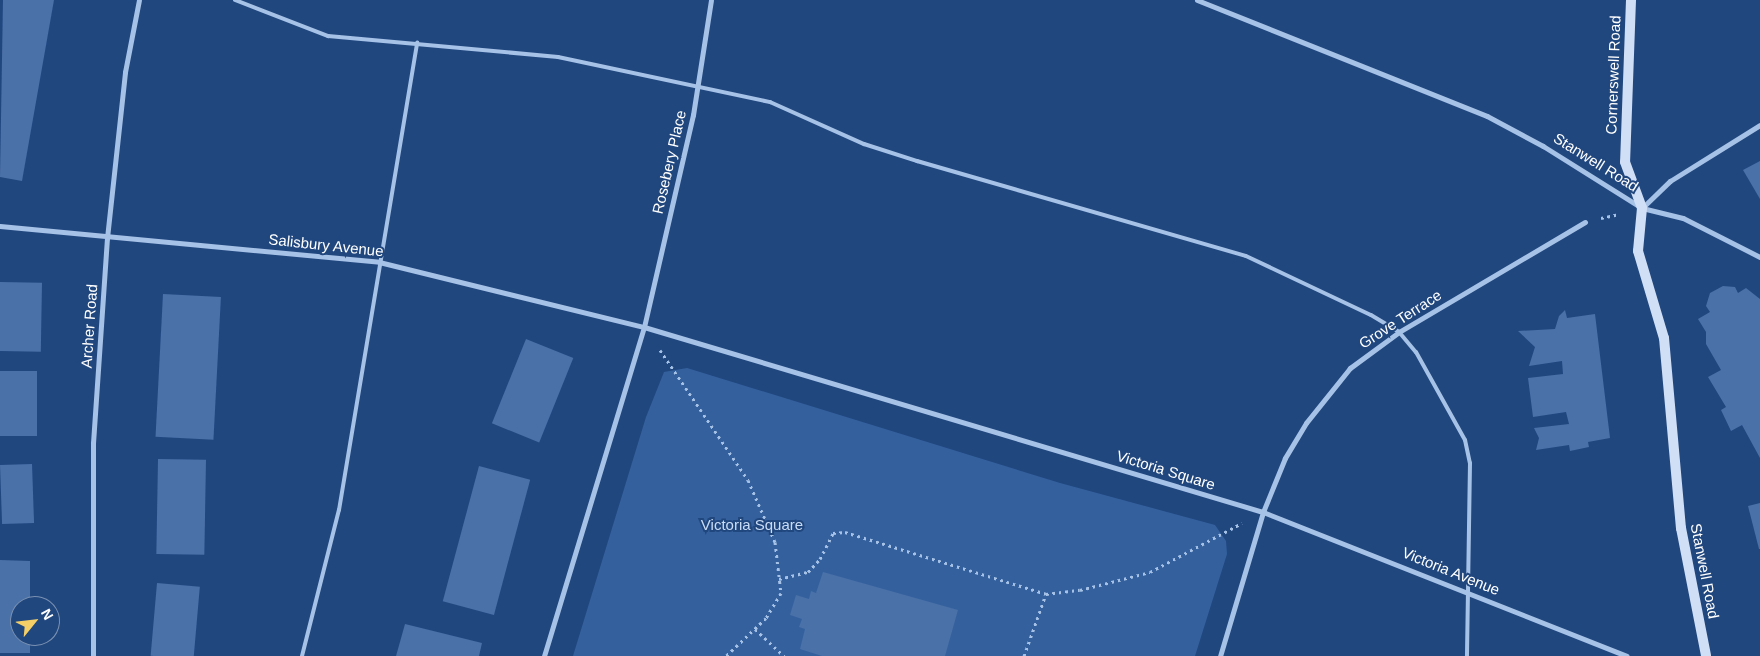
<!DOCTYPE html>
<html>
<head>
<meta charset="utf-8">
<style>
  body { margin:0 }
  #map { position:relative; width:1760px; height:656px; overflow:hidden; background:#21477f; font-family:Arial,sans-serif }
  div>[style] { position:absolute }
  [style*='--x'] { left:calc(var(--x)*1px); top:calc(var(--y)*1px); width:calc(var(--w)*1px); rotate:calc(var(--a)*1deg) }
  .green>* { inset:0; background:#34619d }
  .building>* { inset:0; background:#4a71a8; transform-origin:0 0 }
  .path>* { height:3px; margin-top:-1.5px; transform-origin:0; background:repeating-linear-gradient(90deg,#a6c2e7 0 2.5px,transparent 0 6.5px) }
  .lane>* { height:4px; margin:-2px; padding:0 2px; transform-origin:2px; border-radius:2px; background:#a6c2e7 }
  .street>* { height:5px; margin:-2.5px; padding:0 2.5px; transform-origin:2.5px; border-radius:2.5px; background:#a6c2e7 }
  .secondary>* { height:10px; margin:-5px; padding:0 5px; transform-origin:5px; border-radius:5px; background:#d0dff6 }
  span { translate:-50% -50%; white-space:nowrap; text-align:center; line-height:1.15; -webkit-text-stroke:4px #21477f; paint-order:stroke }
  .street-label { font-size:15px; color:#fff }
  .park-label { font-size:15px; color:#c9dcf5 }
  .north { position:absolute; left:10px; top:596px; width:50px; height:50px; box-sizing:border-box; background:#21477f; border:1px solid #7a91b2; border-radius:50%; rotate:61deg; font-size:14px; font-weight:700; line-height:20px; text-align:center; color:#fff }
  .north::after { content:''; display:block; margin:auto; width:18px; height:22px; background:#f4cf67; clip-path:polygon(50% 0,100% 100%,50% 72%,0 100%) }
</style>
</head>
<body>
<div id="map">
  <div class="green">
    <div style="clip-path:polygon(687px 368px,1060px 483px,1215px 525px,1226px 541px,1227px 554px,1195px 656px,573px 656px,646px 417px,664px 372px)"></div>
  </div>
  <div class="building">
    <div style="clip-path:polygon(3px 0,54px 0,22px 181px,0 177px)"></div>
    <div style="clip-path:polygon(1760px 161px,1760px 199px,1743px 170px)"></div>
    <div style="left:0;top:282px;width:42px;height:69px;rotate:1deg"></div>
    <div style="clip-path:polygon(1723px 286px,1735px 287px,1738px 293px,1746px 288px,1760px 299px,1760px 458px,1742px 425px,1731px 431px,1721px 410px,1726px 407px,1708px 377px,1721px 370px,1706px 344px,1706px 332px,1698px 319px,1710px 312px,1706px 306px,1710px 293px)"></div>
    <div style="left:163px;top:294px;width:58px;height:143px;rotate:3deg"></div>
    <div style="clip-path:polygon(1565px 310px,1567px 318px,1595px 314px,1610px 438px,1588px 442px,1589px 447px,1570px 451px,1569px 445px,1536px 450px,1539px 438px,1534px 428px,1569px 424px,1566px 412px,1533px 417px,1528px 378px,1563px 374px,1562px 361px,1529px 366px,1535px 347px,1518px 331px,1555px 329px,1559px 316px)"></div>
    <div style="left:526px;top:339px;width:51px;height:91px;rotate:22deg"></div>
    <div style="left:0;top:371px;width:37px;height:65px"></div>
    <div style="left:158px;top:459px;width:48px;height:95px;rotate:1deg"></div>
    <div style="left:32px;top:464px;width:59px;height:32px;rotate:88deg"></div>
    <div style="left:479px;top:466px;width:53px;height:140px;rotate:15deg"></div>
    <div style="clip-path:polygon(1760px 503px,1760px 549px,1759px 549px,1748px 506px)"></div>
    <div style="clip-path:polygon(0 560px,30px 561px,30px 606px,20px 606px,20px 636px,30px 636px,30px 653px,0 653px)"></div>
    <div style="clip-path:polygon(823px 572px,958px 610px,945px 656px,822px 656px,800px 649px,805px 629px,799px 627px,802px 619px,790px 615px,796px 595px,809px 599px,811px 591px,816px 593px)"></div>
    <div style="left:157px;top:583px;width:43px;height:73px;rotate:5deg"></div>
    <div style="clip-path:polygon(405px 624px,482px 643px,479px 656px,396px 656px)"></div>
  </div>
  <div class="path">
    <div style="--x:1601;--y:218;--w:19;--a:-12"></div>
    <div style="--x:660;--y:350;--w:157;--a:55.9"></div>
    <div style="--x:748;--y:480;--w:68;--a:66.5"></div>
    <div style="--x:775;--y:542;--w:51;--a:83.3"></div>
    <div style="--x:781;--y:593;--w:29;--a:121"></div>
    <div style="--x:766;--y:618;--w:55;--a:136.5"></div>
    <div style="--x:779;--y:579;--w:30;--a:-14"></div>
    <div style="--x:808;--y:572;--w:18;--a:-47"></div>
    <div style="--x:820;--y:559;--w:29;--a:-63"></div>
    <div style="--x:833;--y:533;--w:12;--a:-5"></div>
    <div style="--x:845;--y:532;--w:210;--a:17.1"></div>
    <div style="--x:1046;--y:594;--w:34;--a:-7"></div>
    <div style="--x:1080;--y:590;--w:72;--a:-14.4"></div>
    <div style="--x:1150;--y:572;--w:104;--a:-28"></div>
    <div style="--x:755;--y:629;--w:40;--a:43"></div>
    <div style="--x:1024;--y:656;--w:66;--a:-70.5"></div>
  </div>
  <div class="lane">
    <div style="--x:235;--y:0;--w:100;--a:21.2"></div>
    <div style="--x:328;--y:36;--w:231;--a:5.2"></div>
    <div style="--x:558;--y:57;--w:217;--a:12"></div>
    <div style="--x:770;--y:102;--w:103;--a:24.1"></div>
    <div style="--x:864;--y:144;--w:56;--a:17.8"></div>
    <div style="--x:917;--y:161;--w:342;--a:16.1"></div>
    <div style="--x:1246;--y:256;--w:138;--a:25.3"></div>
    <div style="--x:1371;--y:315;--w:33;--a:31"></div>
    <div style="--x:1399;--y:332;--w:26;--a:50"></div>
    <div style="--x:1416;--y:352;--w:101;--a:60.9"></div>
    <div style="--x:1465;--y:440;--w:24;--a:78"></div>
    <div style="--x:1470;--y:463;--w:193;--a:90.9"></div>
    <div style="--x:302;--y:656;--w:151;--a:-75.8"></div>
    <div style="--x:339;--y:510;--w:474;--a:-80.5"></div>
  </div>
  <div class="street">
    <div style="--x:1197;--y:0;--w:312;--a:21.8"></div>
    <div style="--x:1487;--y:116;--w:64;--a:28.2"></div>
    <div style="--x:1543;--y:146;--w:117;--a:32.1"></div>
    <div style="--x:1642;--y:208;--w:42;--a:13.7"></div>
    <div style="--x:1683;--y:218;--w:86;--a:26.9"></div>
    <div style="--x:1642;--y:208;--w:39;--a:-44"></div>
    <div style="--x:1670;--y:181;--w:106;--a:-31.9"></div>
    <div style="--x:1585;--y:222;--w:216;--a:149.4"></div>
    <div style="--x:1399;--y:332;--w:61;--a:143.7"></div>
    <div style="--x:1350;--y:368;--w:70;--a:128.7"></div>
    <div style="--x:1306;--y:423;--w:41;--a:121"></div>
    <div style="--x:1285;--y:458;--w:58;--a:112.2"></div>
    <div style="--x:1263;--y:512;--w:391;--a:21.6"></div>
    <div style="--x:0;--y:226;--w:381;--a:5.4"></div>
    <div style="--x:379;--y:262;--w:273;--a:13.8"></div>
    <div style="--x:644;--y:327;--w:218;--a:-77"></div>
    <div style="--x:693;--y:115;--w:116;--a:-81.1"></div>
    <div style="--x:93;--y:656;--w:213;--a:-90"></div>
    <div style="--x:93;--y:443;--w:205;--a:-86.1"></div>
    <div style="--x:107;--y:238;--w:167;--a:-83.8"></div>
    <div style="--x:125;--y:72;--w:73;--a:-79"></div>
    <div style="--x:544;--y:656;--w:344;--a:-73.1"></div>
    <div style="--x:644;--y:327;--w:646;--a:16.64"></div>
    <div style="--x:1263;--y:512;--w:150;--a:106.6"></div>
  </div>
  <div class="secondary">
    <div style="--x:1631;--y:0;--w:162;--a:92.1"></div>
    <div style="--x:1625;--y:162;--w:49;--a:69.7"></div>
    <div style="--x:1642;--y:208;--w:43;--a:95.3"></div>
    <div style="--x:1638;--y:251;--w:91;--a:73.4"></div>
    <div style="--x:1664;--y:338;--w:191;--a:84.9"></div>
    <div style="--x:1681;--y:528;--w:130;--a:78.9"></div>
  </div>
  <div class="street-label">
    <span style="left:1613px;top:75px;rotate:-88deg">Cornerswell Road</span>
    <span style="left:669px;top:162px;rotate:-77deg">Rosebery Place</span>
    <span style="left:1596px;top:162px;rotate:32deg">Stanwell Road</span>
    <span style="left:326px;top:245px;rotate:6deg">Salisbury Avenue</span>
    <span style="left:1400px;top:319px;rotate:-33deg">Grove Terrace</span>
    <span style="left:89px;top:326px;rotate:-86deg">Archer Road</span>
    <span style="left:1166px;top:470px;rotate:17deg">Victoria Square</span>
    <span style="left:1451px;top:571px;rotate:22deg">Victoria Avenue</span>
    <span style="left:1705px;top:571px;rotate:79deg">Stanwell Road</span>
  </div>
  <div class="park-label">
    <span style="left:752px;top:525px">Victoria Square</span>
  </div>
  <div class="north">N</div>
</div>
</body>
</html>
